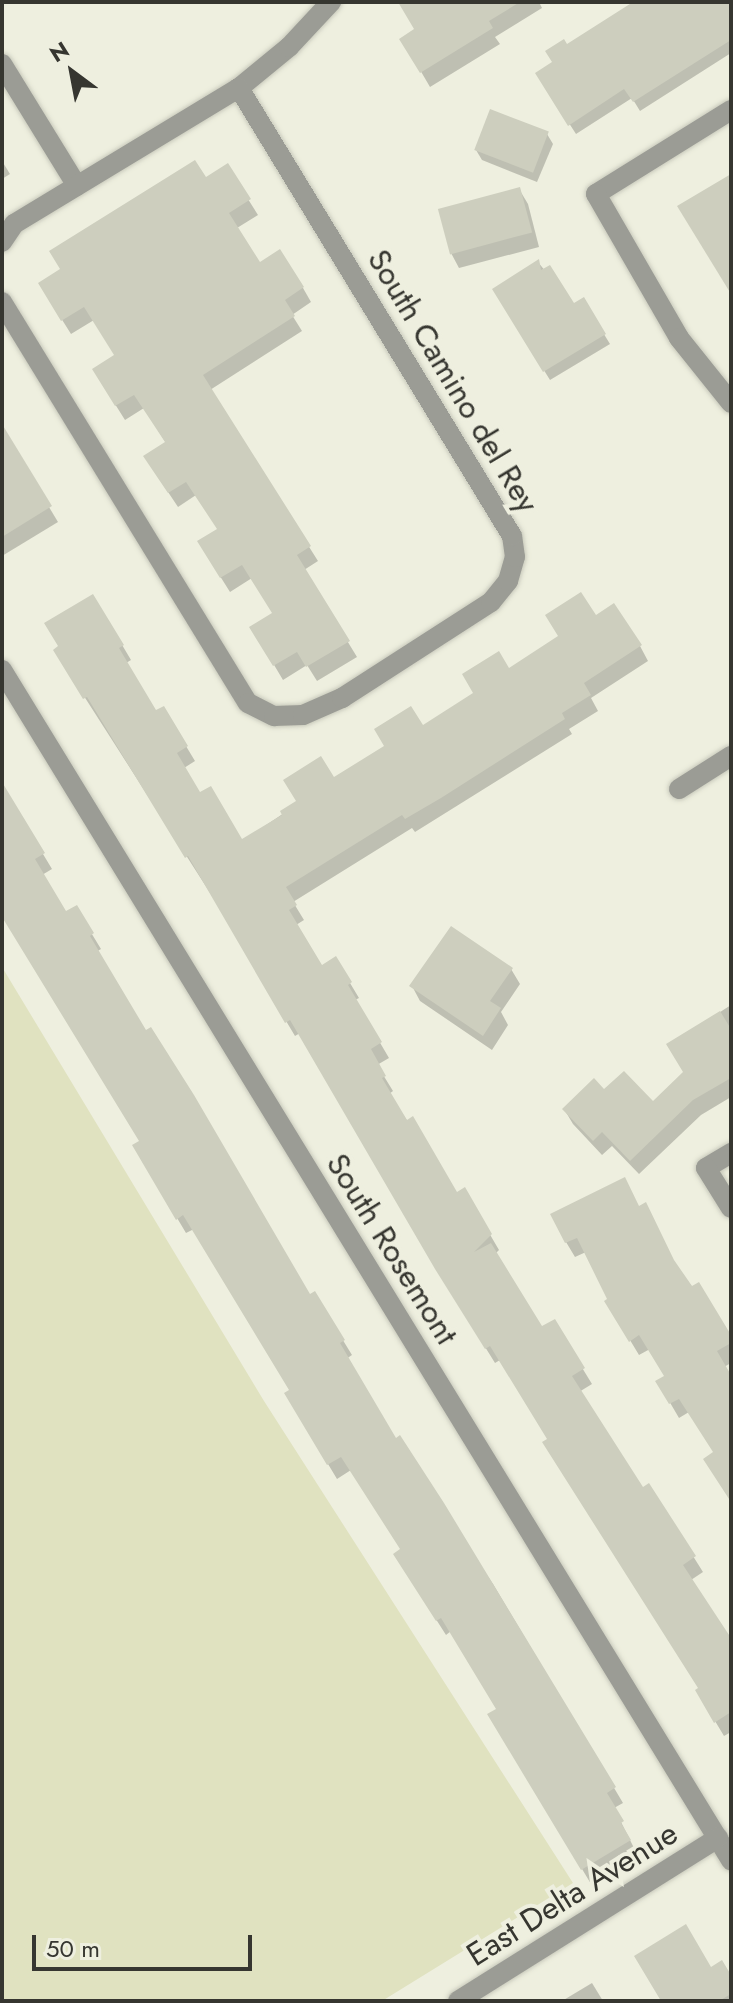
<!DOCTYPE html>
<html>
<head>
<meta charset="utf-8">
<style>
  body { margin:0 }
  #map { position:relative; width:733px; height:2003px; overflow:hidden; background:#eeefdf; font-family:Jost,sans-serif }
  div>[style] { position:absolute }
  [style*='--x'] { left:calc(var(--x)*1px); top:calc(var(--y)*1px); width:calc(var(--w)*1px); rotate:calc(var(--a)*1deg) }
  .green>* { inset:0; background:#e0e2c0 }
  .shadow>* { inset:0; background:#0003 }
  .building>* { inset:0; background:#cdcebe; transform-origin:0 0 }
  .roads { filter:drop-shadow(0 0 2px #c9cabc) drop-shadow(0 0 2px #c9cabc) }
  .minor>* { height:20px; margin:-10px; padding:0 10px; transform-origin:10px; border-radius:10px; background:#9b9c95 }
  span { translate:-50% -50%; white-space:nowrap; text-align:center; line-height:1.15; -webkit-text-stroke:8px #eeefdf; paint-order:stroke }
  .street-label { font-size:32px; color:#363630 }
  .frame { position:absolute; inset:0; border:4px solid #363630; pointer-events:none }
  .north { position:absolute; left:32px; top:32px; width:80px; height:80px; -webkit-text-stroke:6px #eeefdf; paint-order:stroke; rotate:328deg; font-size:22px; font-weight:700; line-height:32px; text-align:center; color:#363630 }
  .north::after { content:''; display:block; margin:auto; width:28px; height:36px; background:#363630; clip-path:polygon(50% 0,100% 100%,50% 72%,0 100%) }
  .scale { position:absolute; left:32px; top:1935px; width:220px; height:36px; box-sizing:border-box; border:4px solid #363630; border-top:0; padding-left:10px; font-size:24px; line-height:28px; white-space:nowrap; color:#363630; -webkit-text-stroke:6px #eeefdf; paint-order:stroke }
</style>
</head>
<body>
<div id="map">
  <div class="green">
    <div style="clip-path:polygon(2px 967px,264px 1401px,573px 1883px,382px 2001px,2px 2001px)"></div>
  </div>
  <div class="shadow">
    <div style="clip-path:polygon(400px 2px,539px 2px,542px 8px,495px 37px,500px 44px,430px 87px,402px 39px,416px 30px)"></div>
    <div style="clip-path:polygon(636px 2px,731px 2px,731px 53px,640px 111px,632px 98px,576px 134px,543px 83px,566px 46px)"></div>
    <div style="clip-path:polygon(547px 134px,553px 144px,537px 182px,482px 160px,476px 150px)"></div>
    <div style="clip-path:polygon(2px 161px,10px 174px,2px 179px)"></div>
    <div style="clip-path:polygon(227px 166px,258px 215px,237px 228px,259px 265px,303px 288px,311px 302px,292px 315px,302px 331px,210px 390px,318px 561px,304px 570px,357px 657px,317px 681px,307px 665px,283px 680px,252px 628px,274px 614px,252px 578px,230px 592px,208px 557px,219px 530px,196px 495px,178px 507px,154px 471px,166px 443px,144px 408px,125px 420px,103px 385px,116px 356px,94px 320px,71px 334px,49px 299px)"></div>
    <div style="clip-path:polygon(519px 189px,528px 204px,539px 247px,459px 268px,451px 253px,460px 205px)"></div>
    <div style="clip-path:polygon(538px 262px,573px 306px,583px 300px,610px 344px,550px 380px,494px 290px)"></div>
    <div style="clip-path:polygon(2px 429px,58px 522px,2px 556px)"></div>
    <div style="clip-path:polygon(93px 596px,131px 660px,126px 663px,156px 713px,163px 708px,195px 761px,184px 768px,200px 795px,241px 842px,333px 780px,423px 728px,595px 618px,640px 646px,648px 661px,591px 698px,598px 711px,569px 729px,572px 734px,415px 832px,412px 828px,293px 902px,304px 920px,296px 925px,321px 967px,335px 958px,359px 998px,355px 1000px,389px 1058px,377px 1065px,393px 1091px,389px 1094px,457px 1194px,464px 1190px,499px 1250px,495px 1254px,541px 1329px,554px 1322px,592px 1384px,579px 1392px,642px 1490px,649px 1486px,703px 1572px,691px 1580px,731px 1641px,731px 1732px,724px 1736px,697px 1691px,700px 1689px,500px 1360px,495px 1363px,446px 1284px,300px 1033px,295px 1036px,246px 954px,248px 952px,64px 665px)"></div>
    <div style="clip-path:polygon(2px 786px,52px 869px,42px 875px,66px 914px,76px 908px,101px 949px,96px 952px,310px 1296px,314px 1293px,352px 1355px,346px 1359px,395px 1440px,493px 1584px,623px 1803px,614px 1808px,638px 1856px,591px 1884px,490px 1715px,499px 1710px,451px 1631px,446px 1635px,404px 1569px,402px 1550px,351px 1470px,337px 1479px,286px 1394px,291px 1390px,194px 1229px,186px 1233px,143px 1161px,141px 1142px,2px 914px)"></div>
    <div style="clip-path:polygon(511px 969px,520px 984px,501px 1012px,508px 1025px,492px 1050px,420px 1001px,412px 986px)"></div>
    <div style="clip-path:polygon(731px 1005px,731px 1097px,701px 1115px,639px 1174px,612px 1146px,602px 1155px,573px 1124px,564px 1109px,604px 1092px,653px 1104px,685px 1072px,669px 1045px)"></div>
    <div style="clip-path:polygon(639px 1208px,678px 1268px,731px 1339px,731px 1363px,724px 1367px,731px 1379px,731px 1501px,715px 1453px,689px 1412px,679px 1418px,658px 1382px,666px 1377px,650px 1349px,639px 1355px,607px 1302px,610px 1300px,586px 1252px,575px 1257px,566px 1242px)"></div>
    <div style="clip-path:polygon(711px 1970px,731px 1979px,731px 2001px,663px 2001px)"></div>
    <div style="clip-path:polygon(592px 1983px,603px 2001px,562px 2001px)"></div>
  </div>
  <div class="building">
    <div style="clip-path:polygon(398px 2px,520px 2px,489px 21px,493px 28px,420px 73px,399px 39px,414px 29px)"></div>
    <div style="clip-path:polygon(633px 2px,731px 2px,731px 40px,633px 102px,624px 89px,568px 126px,535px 73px,552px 62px,545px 51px,564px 39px,567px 44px)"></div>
    <div style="left:490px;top:109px;width:63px;height:44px;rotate:21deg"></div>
    <div style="clip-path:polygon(195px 160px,206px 177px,228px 163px,251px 199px,229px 213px,260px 262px,280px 249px,304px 287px,285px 300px,295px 316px,203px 375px,311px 546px,297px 555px,350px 641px,306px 667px,297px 652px,273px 666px,249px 627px,272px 613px,242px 565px,220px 578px,197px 541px,217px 529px,186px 482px,168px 493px,143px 456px,165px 442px,134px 395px,115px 406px,92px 369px,114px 355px,84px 307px,61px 321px,38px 283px,60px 269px,49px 251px)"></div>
    <div style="clip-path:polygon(731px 174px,731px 294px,677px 206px)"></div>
    <div style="left:520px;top:187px;width:47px;height:85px;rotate:75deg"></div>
    <div style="clip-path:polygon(539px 259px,541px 270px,550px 265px,574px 303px,584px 297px,606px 334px,543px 372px,492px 289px)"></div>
    <div style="clip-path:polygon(2px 424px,52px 506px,2px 537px)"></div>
    <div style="clip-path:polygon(581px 592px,596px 615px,614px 603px,642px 645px,584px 683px,591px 695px,562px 713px,565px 719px,441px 798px,405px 819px,402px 815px,286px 887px,297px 905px,289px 910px,322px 965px,336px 956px,352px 982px,348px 985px,382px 1042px,371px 1049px,386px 1076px,382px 1078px,407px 1120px,413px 1116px,457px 1192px,465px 1187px,492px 1234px,474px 1252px,491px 1243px,542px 1326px,555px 1319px,585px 1368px,572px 1376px,643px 1487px,649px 1483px,696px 1556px,683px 1565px,731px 1638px,731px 1712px,714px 1723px,695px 1690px,698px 1688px,542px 1442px,547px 1439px,490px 1346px,485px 1349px,435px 1269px,290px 1020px,285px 1023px,188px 856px,185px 858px,87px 697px,83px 699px,53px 650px,58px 646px,44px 623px,93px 594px,124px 645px,119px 648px,156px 710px,164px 706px,188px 746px,177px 753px,200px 792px,211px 786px,242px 839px,282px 815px,280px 811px,296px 801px,283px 780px,321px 756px,334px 777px,384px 746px,374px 729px,411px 706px,423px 725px,473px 693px,462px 674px,499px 651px,509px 668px,558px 636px,545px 615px)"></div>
    <div style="clip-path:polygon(2px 782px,45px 853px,35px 859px,66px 911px,77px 905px,94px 933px,90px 936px,146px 1030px,151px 1027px,194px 1095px,310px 1294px,315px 1291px,345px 1340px,340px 1343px,396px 1438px,400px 1435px,444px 1503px,616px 1787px,607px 1793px,624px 1821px,621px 1823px,631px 1840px,581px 1870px,487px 1714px,496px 1709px,441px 1618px,436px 1621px,393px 1554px,400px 1549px,341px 1457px,327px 1465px,284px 1393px,289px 1390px,183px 1215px,176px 1220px,132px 1145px,139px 1141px,2px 917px)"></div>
    <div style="clip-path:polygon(451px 926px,513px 968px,490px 1001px,501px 1008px,483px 1036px,409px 986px)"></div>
    <div style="clip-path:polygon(720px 1011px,731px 1029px,731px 1078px,693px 1100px,630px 1161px,602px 1132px,593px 1141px,562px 1109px,594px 1078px,604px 1089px,624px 1071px,653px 1101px,683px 1072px,666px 1044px)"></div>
    <div style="clip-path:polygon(625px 1177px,639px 1206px,646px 1202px,674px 1260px,692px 1286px,699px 1282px,731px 1335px,731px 1343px,717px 1351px,731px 1375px,731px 1502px,703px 1459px,713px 1452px,679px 1399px,669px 1404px,655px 1381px,664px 1376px,639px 1335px,629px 1342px,604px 1301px,607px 1299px,577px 1238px,565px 1243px,550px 1214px)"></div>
    <div style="clip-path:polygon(686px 1924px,711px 1967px,722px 1960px,731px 1975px,731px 1994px,719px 2001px,661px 2001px,634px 1956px)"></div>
  </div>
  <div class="roads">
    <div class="minor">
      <div style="--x:2;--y:64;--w:143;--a:58.4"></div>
      <div style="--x:731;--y:110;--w:159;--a:148.1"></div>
      <div style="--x:596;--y:194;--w:166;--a:60"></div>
      <div style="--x:679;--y:338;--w:83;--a:51.3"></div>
      <div style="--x:2;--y:242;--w:22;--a:-56"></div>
      <div style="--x:14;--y:224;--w:263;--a:-31.2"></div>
      <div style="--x:239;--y:88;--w:65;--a:-39.4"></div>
      <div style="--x:289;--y:47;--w:62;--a:-47"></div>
      <div style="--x:2;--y:302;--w:470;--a:58.5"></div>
      <div style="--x:248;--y:703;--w:29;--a:27"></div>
      <div style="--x:274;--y:716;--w:29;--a:-2"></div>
      <div style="--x:303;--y:715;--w:43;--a:-23.6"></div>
      <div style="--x:342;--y:698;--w:177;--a:-32.8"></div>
      <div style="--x:491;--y:602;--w:27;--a:-51"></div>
      <div style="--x:508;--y:581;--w:25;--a:-74"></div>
      <div style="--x:515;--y:557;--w:21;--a:-98"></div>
      <div style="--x:512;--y:536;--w:525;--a:-121.36"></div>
      <div style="--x:2;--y:670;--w:1396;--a:58.51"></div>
      <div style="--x:679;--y:789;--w:62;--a:-32.4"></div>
      <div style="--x:731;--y:1153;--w:29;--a:149"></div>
      <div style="--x:706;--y:1168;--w:47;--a:58"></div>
      <div style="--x:458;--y:2001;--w:307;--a:-32.1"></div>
    </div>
  </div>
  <div class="street-label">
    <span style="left:453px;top:381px;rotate:59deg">South Camino del Rey</span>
    <span style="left:392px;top:1249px;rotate:58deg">South Rosemont</span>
    <span style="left:572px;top:1894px;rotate:-32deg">East Delta Avenue</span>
  </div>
  <div class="frame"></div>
  <div class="north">N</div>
  <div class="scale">50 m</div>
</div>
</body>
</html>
